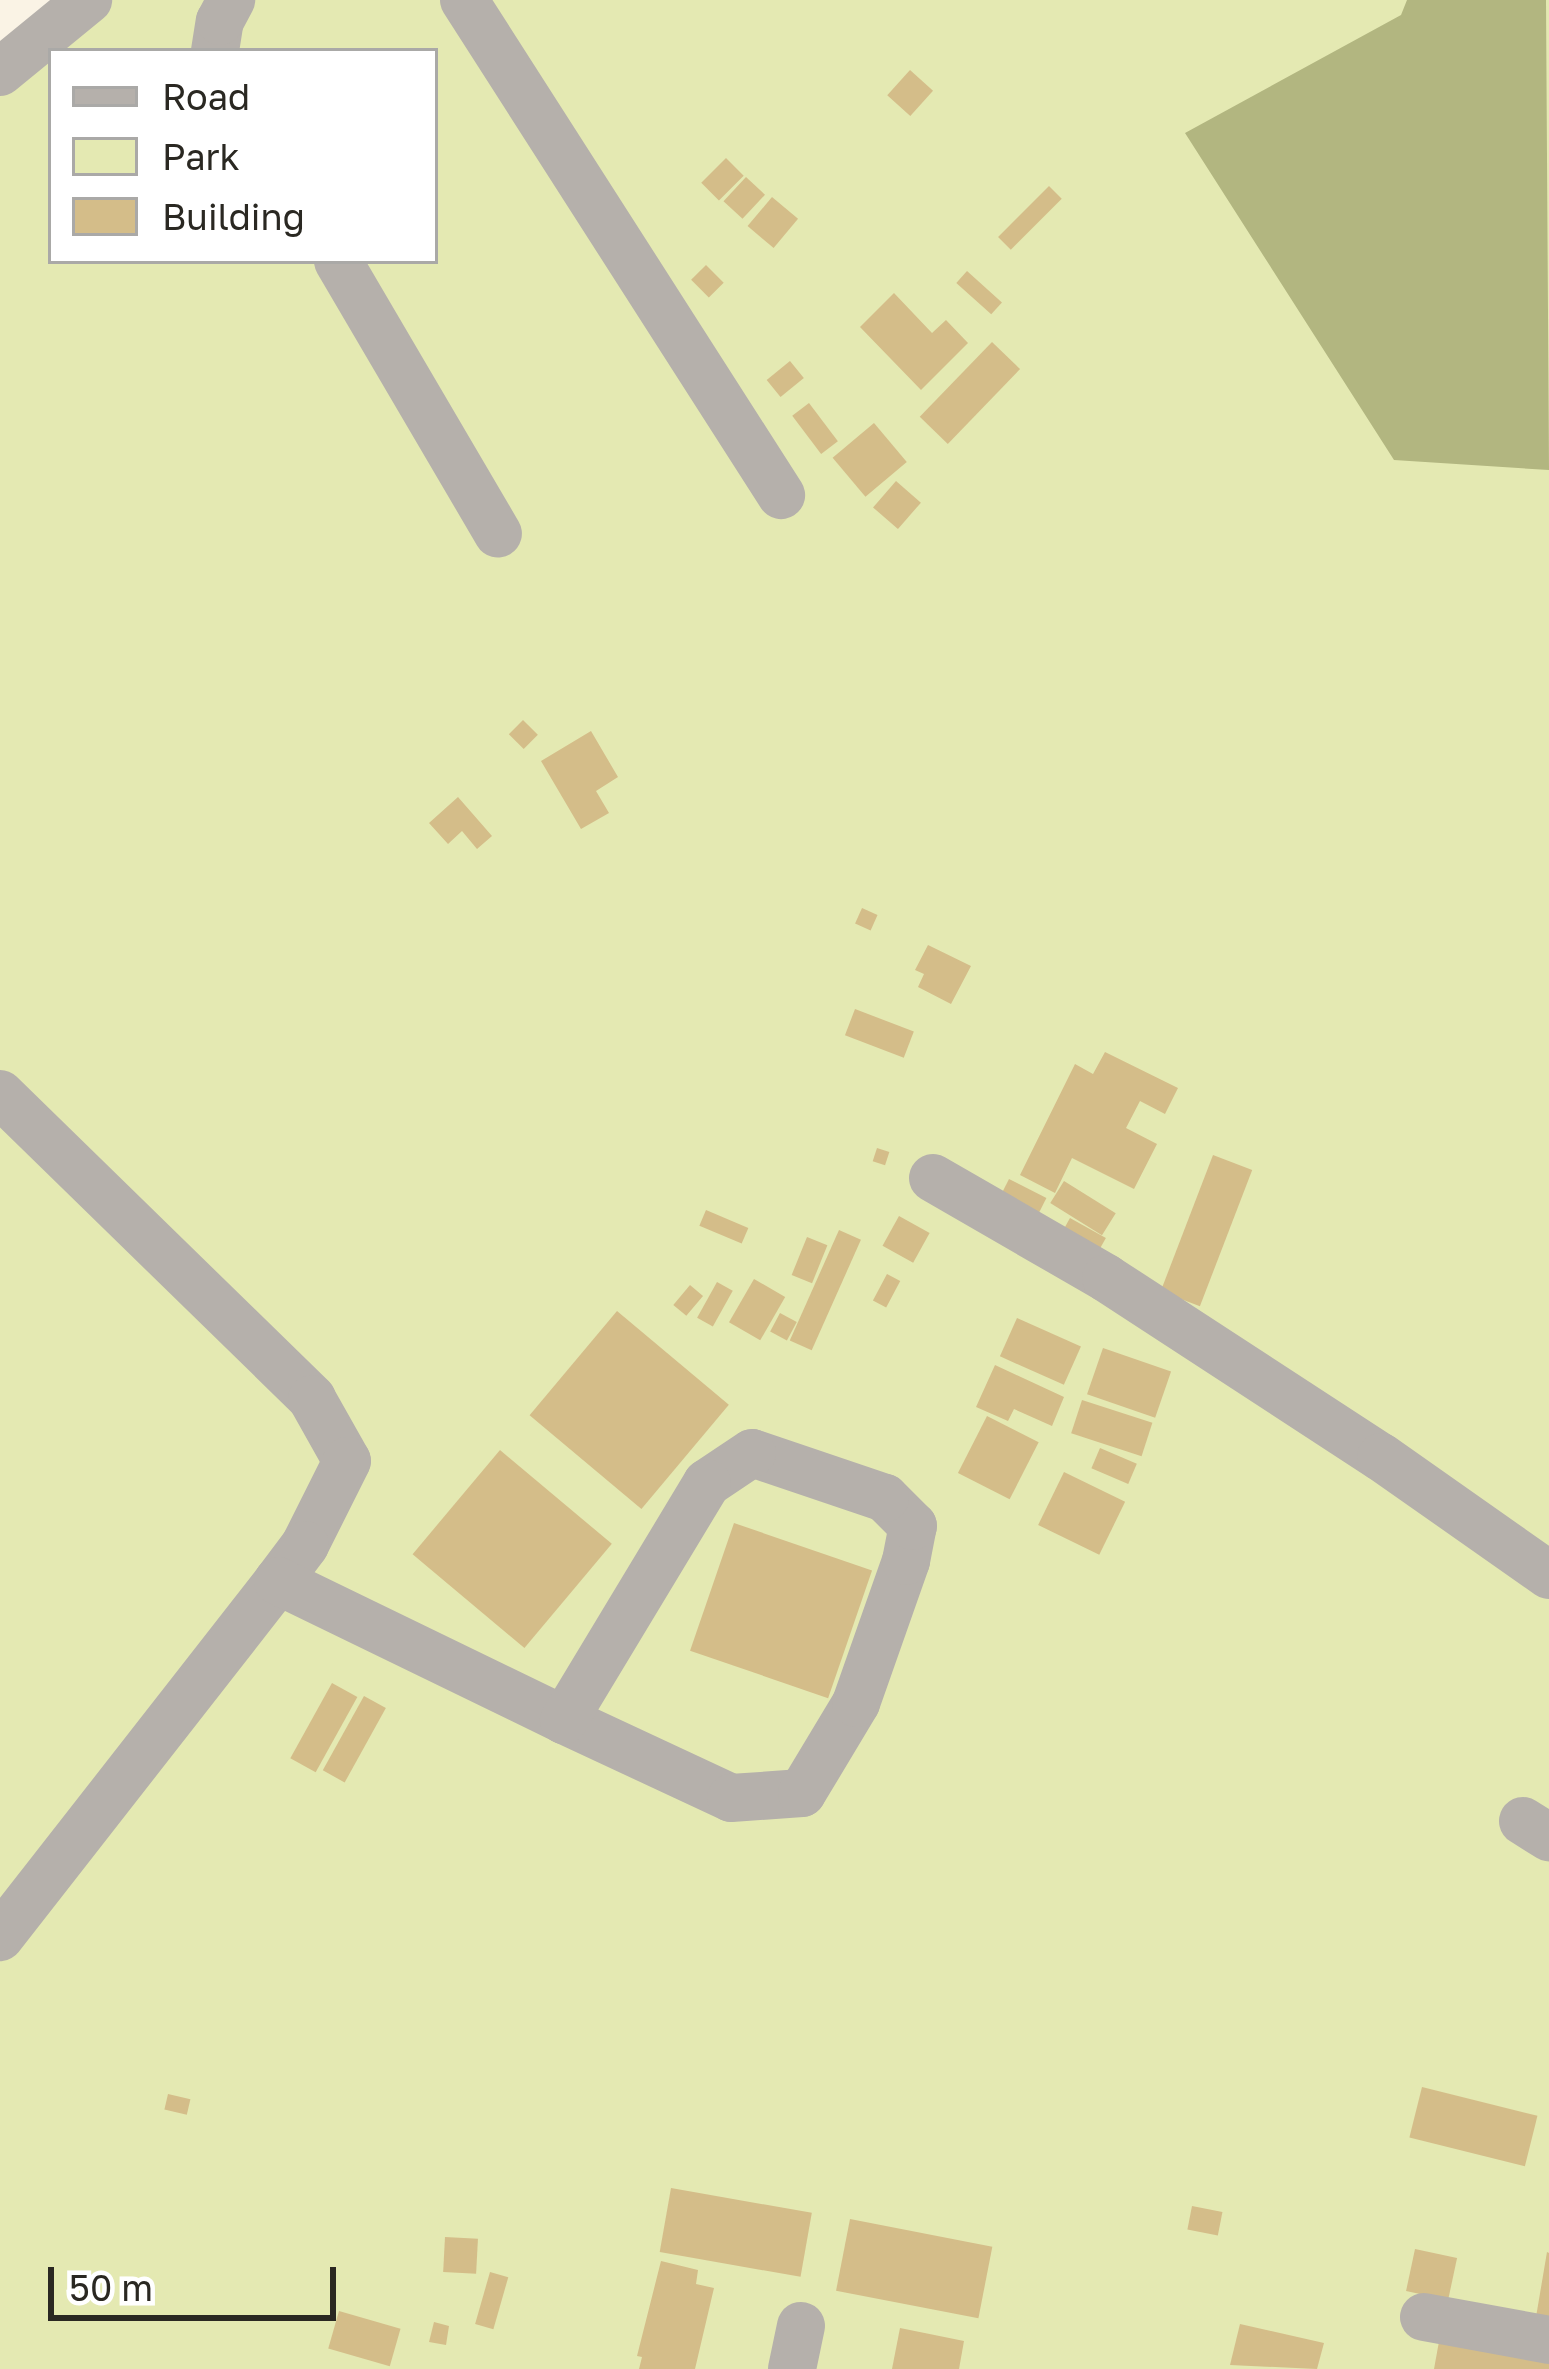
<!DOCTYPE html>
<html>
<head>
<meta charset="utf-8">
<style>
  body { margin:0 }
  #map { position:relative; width:1549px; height:2369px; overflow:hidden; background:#faf3e5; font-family:"Golos Text",sans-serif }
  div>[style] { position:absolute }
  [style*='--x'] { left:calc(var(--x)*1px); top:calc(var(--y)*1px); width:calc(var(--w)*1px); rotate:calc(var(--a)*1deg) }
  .green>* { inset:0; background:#e4e9b2 }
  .forest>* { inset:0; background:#b2b680 }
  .building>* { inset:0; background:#d4bd89; transform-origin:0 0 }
  .minor>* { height:48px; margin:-24px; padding:0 24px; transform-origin:24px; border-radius:24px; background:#b5b0ab }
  span { translate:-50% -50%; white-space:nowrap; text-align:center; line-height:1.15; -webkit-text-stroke:10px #fff; paint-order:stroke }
  .legend { position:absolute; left:48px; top:48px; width:390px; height:216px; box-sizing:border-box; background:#fff; border:3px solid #aaa9a7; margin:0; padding:15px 21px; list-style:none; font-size:36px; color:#2a2822 }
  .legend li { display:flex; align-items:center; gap:24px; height:60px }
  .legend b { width:60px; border:3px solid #aaa9a7 }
  .scale { position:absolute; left:48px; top:2267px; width:288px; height:54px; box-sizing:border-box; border:6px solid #2a2822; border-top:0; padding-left:15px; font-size:36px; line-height:42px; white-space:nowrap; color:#2a2822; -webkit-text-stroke:9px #fff; paint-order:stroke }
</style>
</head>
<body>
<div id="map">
  <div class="green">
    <div style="clip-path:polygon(evenodd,81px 0,1549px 0,1549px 2369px,0 2369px,0 72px,81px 0,51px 51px,435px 51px,435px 261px,51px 261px,51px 51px)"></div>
  </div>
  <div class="forest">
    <div style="clip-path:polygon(1407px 0,1546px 0,1549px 470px,1394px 460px,1185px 133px,1401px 15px)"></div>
  </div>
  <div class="building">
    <div style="left:910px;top:70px;width:31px;height:34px;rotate:42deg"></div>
    <div style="left:726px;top:158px;width:25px;height:35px;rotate:45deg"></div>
    <div style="left:746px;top:177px;width:26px;height:33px;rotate:43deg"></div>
    <div style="left:1049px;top:186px;width:18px;height:72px;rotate:45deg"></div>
    <div style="left:772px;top:197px;width:34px;height:38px;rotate:40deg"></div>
    <div style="left:706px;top:265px;width:25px;height:21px;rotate:45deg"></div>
    <div style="left:967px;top:271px;width:47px;height:16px;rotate:42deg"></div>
    <div style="clip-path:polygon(894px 293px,932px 333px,946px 320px,968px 343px,921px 390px,860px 327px)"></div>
    <div style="left:992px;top:342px;width:39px;height:104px;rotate:44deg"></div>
    <div style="left:790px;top:361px;width:22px;height:30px;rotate:51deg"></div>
    <div style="left:809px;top:403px;width:48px;height:21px;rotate:53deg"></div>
    <div style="left:874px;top:423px;width:51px;height:54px;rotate:50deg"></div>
    <div style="left:896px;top:481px;width:33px;height:35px;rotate:41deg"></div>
    <div style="left:523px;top:720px;width:21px;height:20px;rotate:45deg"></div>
    <div style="clip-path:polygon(591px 731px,618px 777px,596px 791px,609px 813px,581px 829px,541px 761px)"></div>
    <div style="clip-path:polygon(458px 797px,492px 836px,477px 849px,462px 831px,448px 844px,429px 823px)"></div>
    <div style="left:862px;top:908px;width:17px;height:17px;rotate:24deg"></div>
    <div style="clip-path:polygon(928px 945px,971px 966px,951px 1004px,918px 987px,924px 974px,915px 970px)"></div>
    <div style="left:855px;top:1009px;width:63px;height:28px;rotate:21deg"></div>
    <div style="clip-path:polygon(1105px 1052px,1178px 1088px,1165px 1114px,1140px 1101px,1126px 1128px,1157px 1144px,1134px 1189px,1072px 1158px,1055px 1193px,1020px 1175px,1075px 1064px,1093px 1074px)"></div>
    <div style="left:877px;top:1148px;width:13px;height:14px;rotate:18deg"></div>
    <div style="left:1213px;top:1155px;width:42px;height:146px;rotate:21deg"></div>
    <div style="left:1009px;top:1179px;width:42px;height:17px;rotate:27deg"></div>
    <div style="left:1064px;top:1181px;width:61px;height:26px;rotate:32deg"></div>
    <div style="left:706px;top:1210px;width:46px;height:17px;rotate:23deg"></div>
    <div style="left:899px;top:1216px;width:35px;height:34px;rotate:29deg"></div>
    <div style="left:1070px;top:1218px;width:41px;height:31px;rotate:29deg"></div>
    <div style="left:839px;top:1230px;width:24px;height:121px;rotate:24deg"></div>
    <div style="left:807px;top:1237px;width:22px;height:41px;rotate:22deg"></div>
    <div style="left:887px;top:1274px;width:15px;height:30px;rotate:28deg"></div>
    <div style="left:754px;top:1279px;width:36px;height:50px;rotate:30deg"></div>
    <div style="left:717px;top:1282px;width:18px;height:41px;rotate:29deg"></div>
    <div style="left:690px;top:1285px;width:17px;height:26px;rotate:40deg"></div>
    <div style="left:617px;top:1311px;width:146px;height:136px;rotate:40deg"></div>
    <div style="left:780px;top:1313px;width:19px;height:21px;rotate:28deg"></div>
    <div style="left:1017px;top:1318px;width:70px;height:42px;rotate:24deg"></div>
    <div style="left:1103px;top:1348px;width:72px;height:49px;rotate:19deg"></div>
    <div style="clip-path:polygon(995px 1365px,1064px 1397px,1052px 1426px,1014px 1409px,1008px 1421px,976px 1407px)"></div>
    <div style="left:1082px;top:1400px;width:74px;height:35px;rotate:18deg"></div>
    <div style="left:987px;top:1416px;width:58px;height:64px;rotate:27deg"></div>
    <div style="left:1100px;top:1448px;width:40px;height:22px;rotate:23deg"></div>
    <div style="left:500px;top:1450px;width:146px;height:136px;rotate:40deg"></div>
    <div style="left:1064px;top:1472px;width:68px;height:59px;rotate:26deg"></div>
    <div style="left:734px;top:1523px;width:146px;height:135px;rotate:19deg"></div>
    <div style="left:332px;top:1683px;width:29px;height:86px;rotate:29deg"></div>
    <div style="left:364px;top:1696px;width:25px;height:85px;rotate:29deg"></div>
    <div style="left:1422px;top:2087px;width:119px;height:52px;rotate:14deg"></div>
    <div style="left:168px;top:2094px;width:23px;height:16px;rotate:13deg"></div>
    <div style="left:671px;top:2188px;width:143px;height:65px;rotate:10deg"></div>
    <div style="left:1192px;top:2206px;width:31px;height:24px;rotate:11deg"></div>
    <div style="left:850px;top:2219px;width:145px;height:73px;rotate:11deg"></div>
    <div style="left:445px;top:2237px;width:33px;height:35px;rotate:3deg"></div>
    <div style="left:1415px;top:2249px;width:43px;height:43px;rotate:12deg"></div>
    <div style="clip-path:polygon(1547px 2252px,1549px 2253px,1549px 2319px,1536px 2317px)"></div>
    <div style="clip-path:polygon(661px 2261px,698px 2270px,696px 2284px,714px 2288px,695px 2369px,639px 2369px,642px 2357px,637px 2356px)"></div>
    <div style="left:490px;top:2272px;width:19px;height:54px;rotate:16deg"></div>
    <div style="left:339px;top:2311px;width:64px;height:39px;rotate:16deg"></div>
    <div style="clip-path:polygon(434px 2322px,449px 2326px,446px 2345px,429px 2342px)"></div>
    <div style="clip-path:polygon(1240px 2324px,1324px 2343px,1317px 2369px,1230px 2365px)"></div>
    <div style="clip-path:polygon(900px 2328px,964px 2341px,959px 2369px,892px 2369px)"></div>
    <div style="clip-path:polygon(1440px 2336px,1549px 2357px,1549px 2369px,1434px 2369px)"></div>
  </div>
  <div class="minor">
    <div style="--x:464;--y:0;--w:588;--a:57.36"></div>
    <div style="--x:215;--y:51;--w:30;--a:-81"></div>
    <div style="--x:220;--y:21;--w:24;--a:-62"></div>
    <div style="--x:0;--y:72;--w:114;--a:-39.3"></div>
    <div style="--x:338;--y:261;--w:316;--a:59.6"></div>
    <div style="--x:0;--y:1094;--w:436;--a:44.3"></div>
    <div style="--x:312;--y:1399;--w:71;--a:60.6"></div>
    <div style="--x:347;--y:1461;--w:94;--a:116.6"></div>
    <div style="--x:305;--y:1545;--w:45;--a:126.9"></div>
    <div style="--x:278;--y:1581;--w:452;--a:128"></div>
    <div style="--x:933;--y:1178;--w:200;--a:30"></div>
    <div style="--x:1106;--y:1278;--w:328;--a:33.1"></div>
    <div style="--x:1381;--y:1457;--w:205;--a:35.1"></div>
    <div style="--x:278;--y:1581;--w:318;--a:25.9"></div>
    <div style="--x:564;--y:1720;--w:184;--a:25"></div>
    <div style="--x:731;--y:1798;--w:71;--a:-4"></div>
    <div style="--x:802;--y:1793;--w:105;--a:-59"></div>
    <div style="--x:856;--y:1703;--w:151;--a:-70.6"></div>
    <div style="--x:906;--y:1561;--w:36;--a:-79"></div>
    <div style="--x:913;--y:1526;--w:40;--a:-135"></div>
    <div style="--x:885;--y:1498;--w:140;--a:-161.3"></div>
    <div style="--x:752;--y:1453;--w:54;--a:146.3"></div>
    <div style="--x:707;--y:1483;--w:277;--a:121.1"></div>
    <div style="--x:1523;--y:1821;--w:31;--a:32"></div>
    <div style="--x:1424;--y:2317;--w:127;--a:10.4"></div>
    <div style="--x:792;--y:2369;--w:44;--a:-78.2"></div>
  </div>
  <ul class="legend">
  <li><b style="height:15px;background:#b5b0ab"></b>Road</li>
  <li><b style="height:33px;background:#e4e9b2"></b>Park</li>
  <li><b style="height:33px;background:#d4bd89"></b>Building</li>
  </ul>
  <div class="scale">50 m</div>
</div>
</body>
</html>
